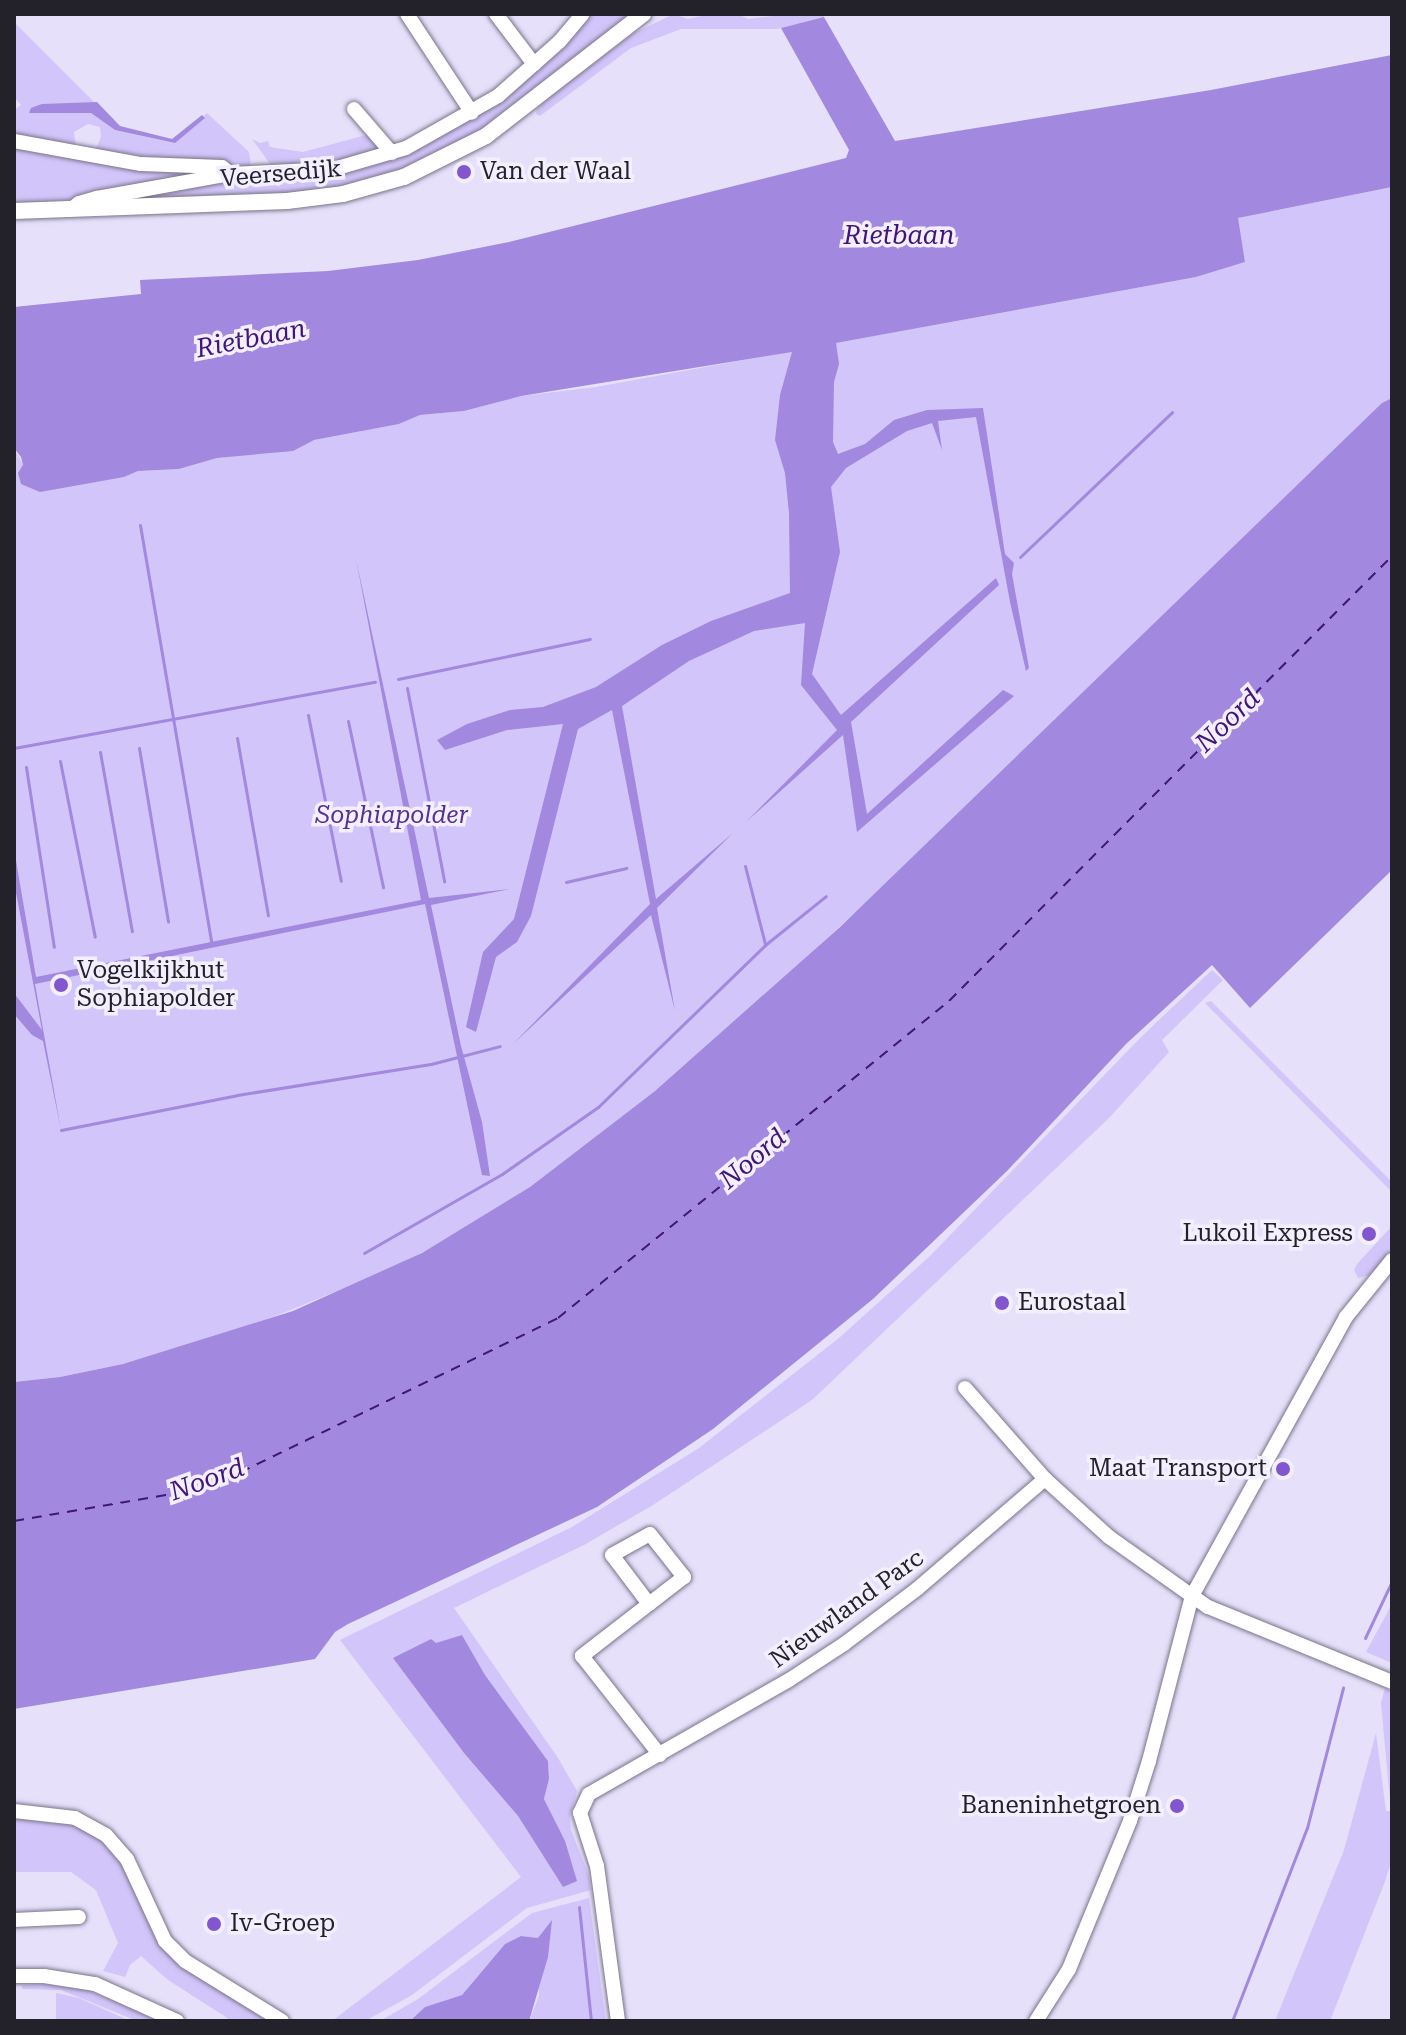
<!DOCTYPE html>
<html>
<head>
<meta charset="utf-8">
<style>
  body { margin:0 }
  #map { position:relative; width:1406px; height:2035px; overflow:hidden; background:#e6e0fa; font-family:"Roboto Serif",serif }
  div>[style] { position:absolute }
  [style*='--x'] { left:calc(var(--x)*1px); top:calc(var(--y)*1px); width:calc(var(--w)*1px); rotate:calc(var(--a)*1deg) }
  .green>* { inset:0; background:#d2c5fa }
  .water>* { inset:0; background:#a288de }
  .stream>* { height:3px; margin:-1.5px; padding:0 1.5px; transform-origin:1.5px; border-radius:1.5px; background:#a288de }
  .ferry>* { height:2px; margin-top:-1px; transform-origin:0; background:repeating-linear-gradient(90deg,#411579 0 10px,transparent 0 18px) }
  .roads { filter:drop-shadow(0 0 2px #7a748a) drop-shadow(0 0 2px #7a748a) }
  .minor>* { height:14px; margin:-7px; padding:0 7px; transform-origin:7px; border-radius:7px; background:#fff }
  .major>* { height:16px; margin:-8px; padding:0 8px; transform-origin:8px; border-radius:8px; background:#fff }
  .dots>* { width:22px; height:22px; translate:-50% -50%; box-sizing:border-box; border:4px solid #f3efff; border-radius:50% }
  span { translate:-50% -50%; white-space:nowrap; text-align:center; line-height:1.15; -webkit-text-stroke:7px #f3efff; paint-order:stroke }
  .poi-label { font-size:24px; color:#23212a }
  .left { translate:0 -50%; text-align:left }
  .right { translate:-100% -50%; text-align:right }
  .street-label { font-size:24px; color:#23212a }
  .park-label { font-size:24px; color:#563093; font-style:italic }
  .water-label { font-size:26px; color:#411579; font-style:italic }
  .frame { position:absolute; inset:0; border:16px solid #23212a; pointer-events:none }
</style>
</head>
<body>
<div id="map">
  <div class="green">
    <div style="clip-path:polygon(589px 14px,629px 14px,613px 32px,507px 117px,399px 173px,328px 192px,105px 203px,210px 182px,330px 173px,460px 124px)"></div>
    <div style="clip-path:polygon(674px 14px,688px 19px,712px 14px,738px 14px,748px 19px,790px 14px,823px 14px,824px 17px,777px 29px,681px 29px,631px 48px,540px 116px,536px 114px,537px 109px,546px 100px,632px 34px)"></div>
    <div style="clip-path:polygon(14px 22px,94px 102px,79px 111px,91px 113px,115px 130px,174px 143px,207px 113px,249px 152px,251px 167px,246px 171px,95px 151px,101px 137px,100px 127px,88px 124px,74px 132px,76px 147px,14px 137px,14px 110px,21px 105px,14px 97px)"></div>
    <div style="clip-path:polygon(370px 134px,381px 148px,355px 160px,273px 168px,252px 139px,260px 143px,268px 141px,270px 147px,303px 152px)"></div>
    <div style="clip-path:polygon(14px 145px,219px 172px,140px 184px,65px 201px,14px 207px)"></div>
    <div style="clip-path:polygon(1392px 187px,1392px 398px,1382px 404px,940px 834px,749px 1010px,655px 1091px,530px 1187px,472px 1226px,389px 1270px,246px 1328px,123px 1364px,60px 1377px,14px 1382px,14px 448px,23px 465px,86px 483px,124px 477px,138px 471px,179px 469px,217px 458px,280px 452px,314px 440px,399px 424px,420px 415px,464px 411px,521px 396px,596px 387px,1196px 277px,1245px 262px,1237px 218px)"></div>
    <div style="clip-path:polygon(evenodd,1212px 970px,1223px 980px,1162px 1040px,1169px 1052px,1109px 1118px,812px 1400px,653px 1505px,584px 1545px,454px 1608px,558px 1758px,577px 1791px,570px 1817px,571px 1830px,588px 1873px,591px 1890px,527px 1908px,412px 1995px,365px 2021px,332px 2021px,521px 1877px,340px 1640px,572px 1527px,699px 1448px,839px 1338px,930px 1256px,1141px 1037px,1212px 970px,462px 1635px,485px 1675px,548px 1761px,549px 1779px,544px 1799px,557px 1826px,563px 1887px,518px 1816px,464px 1753px,394px 1659px,431px 1639px,435px 1644px,462px 1635px)"></div>
    <div style="clip-path:polygon(1211px 1001px,1392px 1182px,1392px 1192px,1205px 1003px)"></div>
    <div style="clip-path:polygon(1392px 1226px,1392px 1253px,1371px 1275px,1358px 1278px,1354px 1270px,1357px 1264px)"></div>
    <div style="clip-path:polygon(1392px 1604px,1392px 1663px,1366px 1652px)"></div>
    <div style="clip-path:polygon(1385px 1688px,1392px 1692px,1392px 1860px,1384px 1884px,1330px 2021px,1275px 2021px,1344px 1850px,1376px 1733px,1386px 1811px,1391px 1811px,1381px 1703px)"></div>
    <div style="clip-path:polygon(14px 1814px,73px 1822px,116px 1850px,163px 1944px,274px 2021px,232px 2021px,168px 1980px,141px 1956px,130px 1965px,125px 1977px,103px 1971px,118px 1943px,96px 1890px,71px 1872px,14px 1872px)"></div>
    <div style="clip-path:polygon(589px 1898px,606px 2021px,529px 2021px,539px 1996px,538px 1938px,521px 1936px,505px 1944px,462px 1995px,425px 2007px,410px 2021px,380px 2021px,418px 1999px,532px 1913px)"></div>
    <div style="clip-path:polygon(45px 1984px,87px 1990px,152px 2017px,151px 2021px,137px 2021px,61px 1990px,22px 1989px,22px 1985px)"></div>
    <div style="clip-path:polygon(56px 1993px,79px 1998px,130px 2021px,56px 2021px)"></div>
  </div>
  <div class="water">
    <div style="clip-path:polygon(824px 17px,895px 141px,1211px 90px,1392px 55px,1392px 187px,1238px 218px,1245px 262px,1196px 277px,836px 343px,839px 364px,834px 382px,833px 442px,838px 454px,865px 444px,894px 420px,927px 410px,983px 408px,1005px 554px,1014px 563px,1012px 574px,1029px 668px,1026px 671px,1010px 602px,976px 417px,938px 421px,942px 450px,932px 423px,907px 431px,846px 468px,831px 487px,840px 552px,812px 674px,841px 715px,996px 578px,999px 585px,851px 722px,867px 814px,1003px 690px,1014px 696px,857px 832px,843px 735px,746px 822px,837px 730px,801px 685px,805px 623px,754px 631px,689px 661px,622px 706px,656px 899px,733px 833px,657px 908px,675px 1011px,651px 915px,513px 1044px,650px 904px,612px 710px,578px 729px,531px 916px,517px 942px,496px 957px,476px 1032px,466px 1027px,483px 952px,514px 919px,563px 724px,507px 730px,445px 750px,437px 740px,467px 724px,510px 710px,543px 707px,596px 687px,662px 645px,711px 621px,790px 593px,789px 513px,785px 473px,775px 440px,780px 395px,792px 352px,521px 396px,464px 411px,420px 415px,399px 424px,314px 440px,293px 451px,217px 458px,179px 469px,138px 471px,124px 477px,40px 492px,21px 484px,18px 473px,23px 465px,21px 457px,14px 448px,14px 307px,141px 294px,140px 280px,328px 271px,418px 260px,509px 242px,846px 158px,849px 150px,781px 28px)"></div>
    <div style="clip-path:polygon(97px 102px,120px 126px,172px 139px,202px 115px,205px 118px,175px 143px,115px 130px,91px 113px,29px 113px,31px 108px,42px 104px)"></div>
    <div style="clip-path:polygon(1392px 398px,1392px 870px,1250px 1008px,1212px 965px,1126px 1044px,1007px 1171px,873px 1299px,713px 1429px,597px 1507px,348px 1624px,335px 1632px,315px 1659px,14px 1709px,14px 1382px,60px 1377px,123px 1364px,293px 1311px,422px 1253px,530px 1187px,655px 1091px,840px 927px,1382px 403px)"></div>
    <div style="clip-path:polygon(356px 559px,429px 898px,510px 889px,431px 905px,461px 1046px,482px 1122px,490px 1176px,482px 1175px,425px 904px,35px 984px,61px 1130px,43px 1041px,32px 1035px,14px 1014px,14px 993px,42px 1030px,14px 882px,14px 849px,36px 977px,421px 900px)"></div>
    <div style="clip-path:polygon(462px 1635px,485px 1675px,548px 1761px,549px 1779px,544px 1799px,565px 1841px,577px 1881px,563px 1887px,518px 1816px,464px 1753px,393px 1658px,431px 1639px,436px 1643px)"></div>
    <div style="clip-path:polygon(552px 1920px,548px 1957px,529px 2021px,410px 2021px,425px 2007px,462px 1995px,505px 1944px,521px 1936px,538px 1938px)"></div>
  </div>
  <div class="stream">
    <div style="--x:140;--y:525;--w:423;--a:80.3"></div>
    <div style="--x:1020;--y:557;--w:210;--a:-43.6"></div>
    <div style="--x:398;--y:679;--w:196;--a:-11.8"></div>
    <div style="--x:407;--y:688;--w:197;--a:79.1"></div>
    <div style="--x:308;--y:715;--w:169;--a:78.8"></div>
    <div style="--x:348;--y:721;--w:170;--a:78.1"></div>
    <div style="--x:237;--y:738;--w:180;--a:80.1"></div>
    <div style="--x:14;--y:748;--w:367;--a:-10.4"></div>
    <div style="--x:139;--y:748;--w:176;--a:80.5"></div>
    <div style="--x:100;--y:752;--w:182;--a:79.9"></div>
    <div style="--x:60;--y:761;--w:179;--a:78.8"></div>
    <div style="--x:26;--y:767;--w:182;--a:81.2"></div>
    <div style="--x:745;--y:866;--w:81;--a:75.6"></div>
    <div style="--x:566;--y:882;--w:62;--a:-13.1"></div>
    <div style="--x:61;--y:1130;--w:179;--a:-11.2"></div>
    <div style="--x:237;--y:1095;--w:196;--a:-9.1"></div>
    <div style="--x:431;--y:1064;--w:71;--a:-14.6"></div>
    <div style="--x:364;--y:1253;--w:159;--a:-29.8"></div>
    <div style="--x:502;--y:1174;--w:117;--a:-34.9"></div>
    <div style="--x:598;--y:1107;--w:233;--a:-44.1"></div>
    <div style="--x:765;--y:945;--w:78;--a:-38.8"></div>
    <div style="--x:1365;--y:1638;--w:63;--a:-64.7"></div>
    <div style="--x:579;--y:1907;--w:115;--a:84"></div>
    <div style="--x:1232;--y:2021;--w:207;--a:-68.8"></div>
    <div style="--x:1307;--y:1828;--w:145;--a:-75.6"></div>
  </div>
  <div class="ferry">
    <div style="--x:14;--y:1521;--w:197;--a:-9.7"></div>
    <div style="--x:208;--y:1488;--w:389;--a:-25.9"></div>
    <div style="--x:558;--y:1318;--w:503;--a:-39.03"></div>
    <div style="--x:949;--y:1001;--w:628;--a:-45.13"></div>
  </div>
  <div class="roads">
    <div class="minor">
      <div style="--x:407;--y:14;--w:118;--a:56.7"></div>
      <div style="--x:496;--y:14;--w:63;--a:52.8"></div>
      <div style="--x:354;--y:109;--w:58;--a:49.2"></div>
      <div style="--x:14;--y:141;--w:129;--a:10.3"></div>
      <div style="--x:141;--y:164;--w:81;--a:2.1"></div>
      <div style="--x:222;--y:167;--w:11;--a:38"></div>
      <div style="--x:71;--y:209;--w:10;--a:-37"></div>
      <div style="--x:79;--y:203;--w:19;--a:-16"></div>
      <div style="--x:97;--y:198;--w:136;--a:-10.2"></div>
      <div style="--x:231;--y:174;--w:103;--a:-2.8"></div>
      <div style="--x:334;--y:169;--w:75;--a:-16.3"></div>
      <div style="--x:406;--y:148;--w:106;--a:-29.5"></div>
      <div style="--x:498;--y:96;--w:83;--a:-41.6"></div>
      <div style="--x:560;--y:41;--w:35;--a:-50"></div>
      <div style="--x:965;--y:1388;--w:121;--a:48.7"></div>
      <div style="--x:649;--y:1604;--w:61;--a:-127.1"></div>
      <div style="--x:612;--y:1555;--w:43;--a:-28.9"></div>
      <div style="--x:650;--y:1534;--w:55;--a:51.7"></div>
      <div style="--x:684;--y:1577;--w:44;--a:142.4"></div>
      <div style="--x:649;--y:1604;--w:85;--a:142.2"></div>
      <div style="--x:582;--y:1656;--w:126;--a:51.8"></div>
      <div style="--x:14;--y:1811;--w:61;--a:6.5"></div>
      <div style="--x:75;--y:1818;--w:35;--a:29"></div>
      <div style="--x:106;--y:1835;--w:32;--a:49"></div>
      <div style="--x:127;--y:1859;--w:90;--a:65.1"></div>
      <div style="--x:165;--y:1941;--w:28;--a:45"></div>
      <div style="--x:185;--y:1961;--w:114;--a:31.7"></div>
      <div style="--x:14;--y:1920;--w:65;--a:-2.6"></div>
      <div style="--x:14;--y:1976;--w:30;--a:0"></div>
      <div style="--x:44;--y:1976;--w:52;--a:8.9"></div>
      <div style="--x:95;--y:1984;--w:90;--a:24.3"></div>
      <div style="--x:618;--y:2021;--w:156;--a:-97.7"></div>
      <div style="--x:597;--y:1866;--w:56;--a:-107.8"></div>
      <div style="--x:580;--y:1813;--w:21;--a:-65"></div>
      <div style="--x:589;--y:1794;--w:230;--a:-29.7"></div>
      <div style="--x:789;--y:1680;--w:66;--a:-33.2"></div>
      <div style="--x:844;--y:1644;--w:91;--a:-37"></div>
      <div style="--x:917;--y:1589;--w:169;--a:-40.7"></div>
      <div style="--x:1045;--y:1479;--w:86;--a:42.2"></div>
      <div style="--x:1109;--y:1537;--w:121;--a:35.3"></div>
      <div style="--x:1208;--y:1607;--w:199;--a:22.2"></div>
      <div style="--x:1036;--y:2021;--w:62;--a:-57.6"></div>
      <div style="--x:1069;--y:1969;--w:160;--a:-67.6"></div>
      <div style="--x:1130;--y:1821;--w:63;--a:-72.4"></div>
      <div style="--x:1149;--y:1761;--w:171;--a:-75.4"></div>
      <div style="--x:1192;--y:1596;--w:319;--a:-61.1"></div>
      <div style="--x:1346;--y:1317;--w:73;--a:-51.1"></div>
    </div>
    <div class="major">
      <div style="--x:14;--y:211;--w:273;--a:-2.1"></div>
      <div style="--x:287;--y:201;--w:56;--a:-7.1"></div>
      <div style="--x:343;--y:194;--w:63;--a:-15.6"></div>
      <div style="--x:404;--y:177;--w:92;--a:-26.6"></div>
      <div style="--x:486;--y:136;--w:199;--a:-37.8"></div>
    </div>
  </div>
  <div class="dots">
    <div style="left:464px;top:172px;background:#8156cf"></div>
    <div style="left:61px;top:985px;background:#8156cf"></div>
    <div style="left:1369px;top:1234px;background:#8156cf"></div>
    <div style="left:1002px;top:1303px;background:#8156cf"></div>
    <div style="left:1283px;top:1469px;background:#8156cf"></div>
    <div style="left:1177px;top:1806px;background:#8156cf"></div>
    <div style="left:214px;top:1924px;background:#8156cf"></div>
  </div>
  <div class="poi-label">
    <span class="left" style="left:480px;top:172px">Van der Waal</span>
    <span class="left" style="left:77px;top:985px">Vogelkijkhut<br>Sophiapolder</span>
    <span class="right" style="left:1353px;top:1234px">Lukoil Express</span>
    <span class="left" style="left:1018px;top:1303px">Eurostaal</span>
    <span class="right" style="left:1267px;top:1469px">Maat Transport</span>
    <span class="right" style="left:1161px;top:1806px">Baneninhetgroen</span>
    <span class="left" style="left:230px;top:1924px">Iv-Groep</span>
  </div>
  <div class="street-label">
    <span style="left:281px;top:174px;rotate:-5deg">Veersedijk</span>
    <span style="left:847px;top:1609px;rotate:-36deg">Nieuwland Parc</span>
  </div>
  <div class="park-label">
    <span style="left:392px;top:816px">Sophiapolder</span>
  </div>
  <div class="water-label">
    <span style="left:899px;top:236px">Rietbaan</span>
    <span style="left:251px;top:339px;rotate:-11deg">Rietbaan</span>
    <span style="left:1228px;top:721px;rotate:-44deg">Noord</span>
    <span style="left:753px;top:1159px;rotate:-40deg">Noord</span>
    <span style="left:207px;top:1480px;rotate:-20deg">Noord</span>
  </div>
  <div class="frame"></div>
</div>
</body>
</html>
